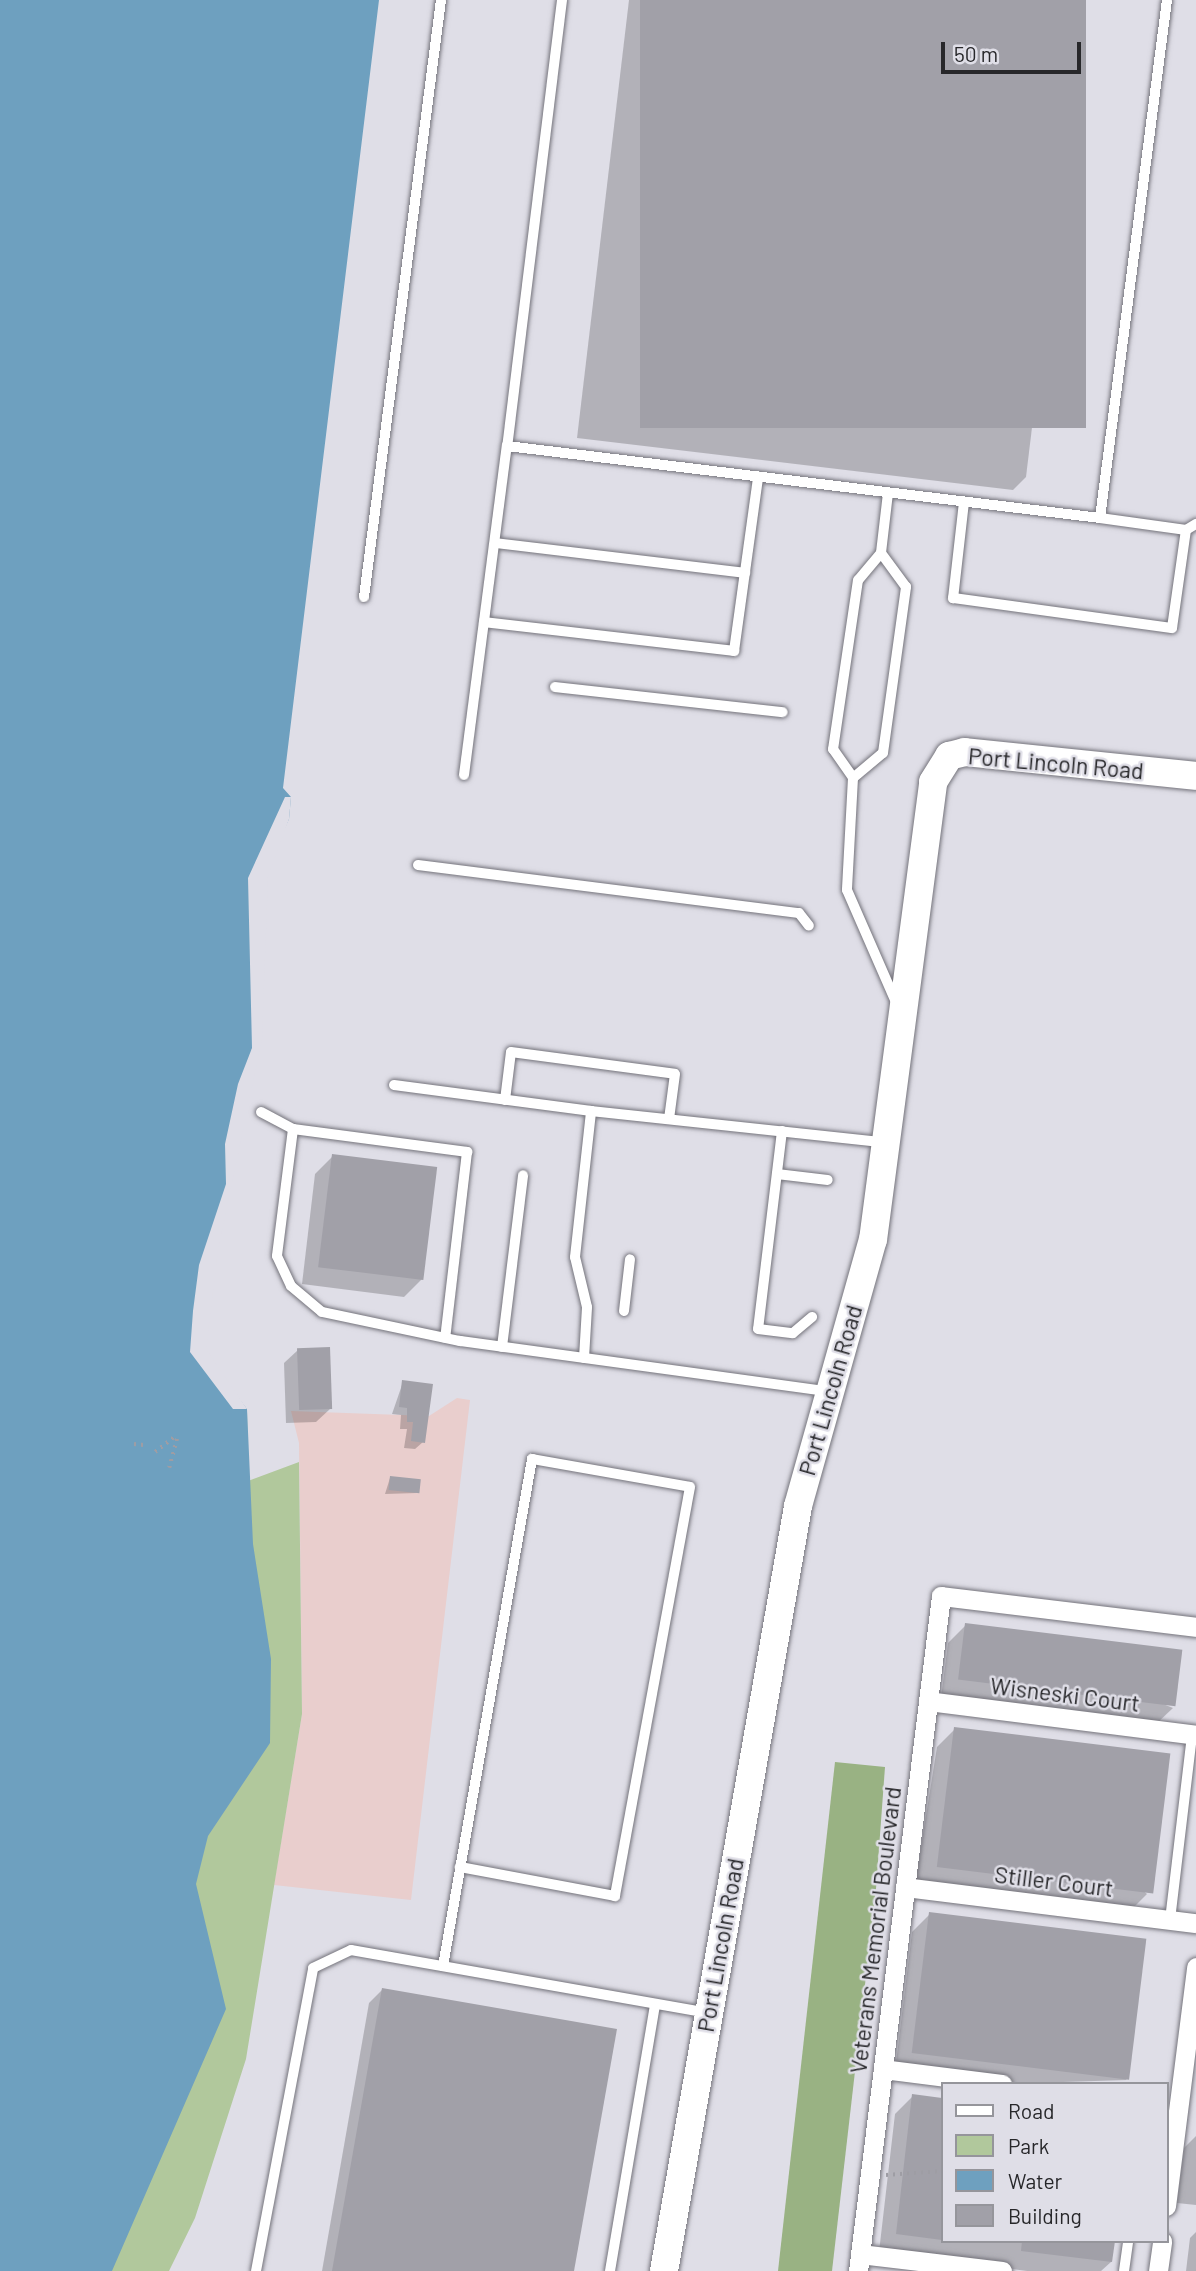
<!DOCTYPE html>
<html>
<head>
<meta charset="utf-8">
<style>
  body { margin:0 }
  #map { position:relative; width:1196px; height:2271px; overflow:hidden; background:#dfdee7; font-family:Barlow,sans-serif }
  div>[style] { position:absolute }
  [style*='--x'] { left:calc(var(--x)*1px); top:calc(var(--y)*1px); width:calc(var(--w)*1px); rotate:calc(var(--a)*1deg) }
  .industrial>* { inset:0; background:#e9cecd }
  .green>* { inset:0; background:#b1c89c }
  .forest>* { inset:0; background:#99b283 }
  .water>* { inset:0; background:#6ea0bf }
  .pier>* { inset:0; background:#dfdee7 }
  .shadow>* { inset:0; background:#0003 }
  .building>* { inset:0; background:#a1a0a8; transform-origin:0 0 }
  .path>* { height:3.5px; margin-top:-1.75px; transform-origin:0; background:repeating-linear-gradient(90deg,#9e9da4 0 2px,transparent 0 7px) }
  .roads { filter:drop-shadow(0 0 2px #74737b) drop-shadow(0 0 2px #74737b) }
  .lane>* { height:10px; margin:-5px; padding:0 5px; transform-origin:5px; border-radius:5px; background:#fff }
  .street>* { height:19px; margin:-9.5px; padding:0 9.5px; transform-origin:9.5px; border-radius:9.5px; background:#fff }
  .secondary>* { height:28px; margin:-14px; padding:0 14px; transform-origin:14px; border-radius:14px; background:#fff }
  span { translate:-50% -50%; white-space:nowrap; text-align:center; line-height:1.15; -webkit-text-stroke:5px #dfdee7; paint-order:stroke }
  .street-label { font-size:23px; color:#27272a }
  .legend { position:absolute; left:941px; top:2082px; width:228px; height:161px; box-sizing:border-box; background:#dfdee7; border:2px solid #95959b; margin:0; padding:9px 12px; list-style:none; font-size:21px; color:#27272a }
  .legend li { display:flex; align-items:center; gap:14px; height:35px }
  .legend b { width:35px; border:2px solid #95959b }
  .scale { position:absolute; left:941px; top:42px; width:140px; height:32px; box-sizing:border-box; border:4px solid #27272a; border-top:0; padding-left:9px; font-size:21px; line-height:24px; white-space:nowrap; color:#27272a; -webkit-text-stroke:5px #dfdee7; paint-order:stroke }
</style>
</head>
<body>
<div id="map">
  <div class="industrial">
    <div style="clip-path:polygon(457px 1398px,470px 1400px,411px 1900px,274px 1885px,302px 1714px,299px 1443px,291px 1411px,429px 1416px)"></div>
  </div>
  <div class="green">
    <div style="clip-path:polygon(190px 1352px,247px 1409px,248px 1481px,299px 1462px,302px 1714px,246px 2059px,195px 2218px,169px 2271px,19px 2271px)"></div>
  </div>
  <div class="forest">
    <div style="clip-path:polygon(835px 1762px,885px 1767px,876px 1889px,832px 2271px,778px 2271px)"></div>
  </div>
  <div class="water">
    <div style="clip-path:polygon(0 0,379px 0,283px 788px,291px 797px,289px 819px,264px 875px,263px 990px,214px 1250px,202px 1350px,247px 1409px,253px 1544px,271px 1659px,270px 1743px,208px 1836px,196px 1884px,226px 2009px,112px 2271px,0 2271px)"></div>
  </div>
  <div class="pier">
    <div style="clip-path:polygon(285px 797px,291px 797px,289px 819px,268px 876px,262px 1039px,218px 1250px,206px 1349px,247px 1409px,233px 1409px,190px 1352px,193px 1311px,199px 1265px,226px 1184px,225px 1144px,238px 1084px,252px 1048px,248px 878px)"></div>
  </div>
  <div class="shadow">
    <div style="clip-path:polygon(629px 0,1084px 0,1026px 477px,1013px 490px,577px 438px)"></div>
    <div style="clip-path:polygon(333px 1156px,422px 1279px,404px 1297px,302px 1284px,315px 1174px)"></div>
    <div style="clip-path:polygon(298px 1350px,330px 1409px,316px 1422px,286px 1423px,284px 1363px)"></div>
    <div style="clip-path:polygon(403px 1382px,423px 1442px,415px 1449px,404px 1448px,407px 1429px,400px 1429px,401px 1415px,392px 1414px)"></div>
    <div style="clip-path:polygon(390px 1478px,417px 1493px,385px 1494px)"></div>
    <div style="clip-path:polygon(966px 1625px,1173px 1708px,1155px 1725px,941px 1698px,948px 1643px)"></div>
    <div style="clip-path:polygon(955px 1729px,1147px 1894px,1129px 1912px,915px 1884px,937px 1747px)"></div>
    <div style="clip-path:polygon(930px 1914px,1127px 2080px,997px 2084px,895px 2071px,912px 1932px)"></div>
    <div style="clip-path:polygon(383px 1989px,572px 2271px,322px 2271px,369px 2003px)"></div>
    <div style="clip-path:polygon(913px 2096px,942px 2100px,942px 2241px,1113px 2241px,1111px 2262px,1101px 2271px,1027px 2271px,879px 2252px,895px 2114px)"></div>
    <div style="clip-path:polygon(1196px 2136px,1196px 2205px,1177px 2203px,1184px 2148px)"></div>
    <div style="clip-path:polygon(1196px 2232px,1196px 2271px,1186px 2271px,1190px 2238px)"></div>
  </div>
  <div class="building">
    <div style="left:640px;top:0;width:446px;height:428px"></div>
    <div style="left:332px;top:1154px;width:106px;height:114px;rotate:7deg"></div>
    <div style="left:330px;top:1347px;width:62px;height:33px;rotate:88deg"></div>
    <div style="clip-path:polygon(402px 1380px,433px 1384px,425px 1443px,411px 1441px,413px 1422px,407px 1422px,407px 1408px,399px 1407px)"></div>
    <div style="left:390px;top:1476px;width:31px;height:14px;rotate:6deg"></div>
    <div style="left:965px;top:1623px;width:219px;height:57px;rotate:7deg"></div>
    <div style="left:954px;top:1727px;width:218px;height:141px;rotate:7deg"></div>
    <div style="left:929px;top:1912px;width:219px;height:142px;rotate:7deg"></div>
    <div style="clip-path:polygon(382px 1988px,617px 2029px,574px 2271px,332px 2271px)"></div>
    <div style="clip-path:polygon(912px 2094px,942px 2098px,942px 2240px,896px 2234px)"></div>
    <div style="clip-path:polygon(1022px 2241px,1115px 2241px,1112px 2262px,1021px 2251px)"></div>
  </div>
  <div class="path">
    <div style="--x:134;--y:1444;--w:10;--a:6"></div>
    <div style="--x:155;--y:1452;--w:24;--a:-38"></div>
    <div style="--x:169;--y:1468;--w:30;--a:-75"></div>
    <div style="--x:886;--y:2175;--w:56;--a:-4.1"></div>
  </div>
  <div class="roads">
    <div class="lane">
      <div style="--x:562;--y:0;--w:449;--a:97"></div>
      <div style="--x:507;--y:446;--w:597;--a:6.92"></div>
      <div style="--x:1100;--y:518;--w:522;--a:-82.63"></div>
      <div style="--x:888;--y:493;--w:60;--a:96.7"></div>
      <div style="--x:881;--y:553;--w:35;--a:130"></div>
      <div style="--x:858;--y:580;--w:171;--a:98.4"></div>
      <div style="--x:833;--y:749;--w:35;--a:55"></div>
      <div style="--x:853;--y:778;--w:112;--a:93.1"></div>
      <div style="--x:847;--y:890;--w:122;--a:66.4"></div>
      <div style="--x:964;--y:502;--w:97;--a:96.5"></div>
      <div style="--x:953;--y:598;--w:221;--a:7.8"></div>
      <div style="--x:1172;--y:628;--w:99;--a:-81.9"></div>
      <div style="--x:1100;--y:518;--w:87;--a:7.9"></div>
      <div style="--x:1186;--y:530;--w:12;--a:-31"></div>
      <div style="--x:495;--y:543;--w:252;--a:6.8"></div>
      <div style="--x:364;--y:597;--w:602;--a:-82.65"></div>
      <div style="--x:484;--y:622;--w:252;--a:6.6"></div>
      <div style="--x:734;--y:651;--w:176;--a:-82.1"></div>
      <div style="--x:555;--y:687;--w:229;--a:6.3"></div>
      <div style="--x:464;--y:775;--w:332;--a:-82.6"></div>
      <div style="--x:853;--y:778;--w:39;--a:-40"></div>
      <div style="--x:883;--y:753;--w:168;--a:-82.1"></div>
      <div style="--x:906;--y:587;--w:42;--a:-126.3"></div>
      <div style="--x:418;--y:865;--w:384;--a:7.2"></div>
      <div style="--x:799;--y:913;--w:16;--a:52"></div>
      <div style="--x:394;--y:1085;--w:199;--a:7.5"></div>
      <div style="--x:505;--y:1100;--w:48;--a:-82.9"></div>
      <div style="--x:511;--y:1052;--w:165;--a:7.6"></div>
      <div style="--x:675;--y:1074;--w:45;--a:97.6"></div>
      <div style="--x:261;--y:1112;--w:36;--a:28"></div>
      <div style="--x:293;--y:1129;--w:176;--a:7.5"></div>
      <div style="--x:467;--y:1152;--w:187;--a:96.7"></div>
      <div style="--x:293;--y:1129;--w:128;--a:97.2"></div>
      <div style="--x:277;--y:1256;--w:33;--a:65"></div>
      <div style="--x:291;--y:1286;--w:40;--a:40"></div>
      <div style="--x:322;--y:1312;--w:141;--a:11.9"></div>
      <div style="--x:460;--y:1341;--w:370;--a:7.8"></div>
      <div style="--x:782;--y:1131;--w:199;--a:96.9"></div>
      <div style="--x:758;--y:1329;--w:35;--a:7"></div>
      <div style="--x:793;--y:1333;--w:25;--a:-40"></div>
      <div style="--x:777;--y:1174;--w:51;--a:6.7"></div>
      <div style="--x:624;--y:1311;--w:52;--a:-83.4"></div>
      <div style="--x:502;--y:1347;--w:173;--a:-83"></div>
      <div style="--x:584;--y:1358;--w:51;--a:-86.6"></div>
      <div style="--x:587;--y:1307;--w:51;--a:-103.5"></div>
      <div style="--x:575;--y:1257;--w:147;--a:-83.7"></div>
      <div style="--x:591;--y:1111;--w:293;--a:6.1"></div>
      <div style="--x:1170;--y:1920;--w:186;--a:-83.2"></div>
      <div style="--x:443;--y:1966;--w:515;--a:-80.04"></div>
      <div style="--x:532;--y:1459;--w:160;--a:10"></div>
      <div style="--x:690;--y:1487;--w:416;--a:100.4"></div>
      <div style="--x:615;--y:1896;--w:158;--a:-169.4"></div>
      <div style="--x:256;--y:2271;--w:308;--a:-79.3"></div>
      <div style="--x:313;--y:1968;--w:42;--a:-25.3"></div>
      <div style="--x:351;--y:1950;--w:363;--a:10"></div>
      <div style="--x:610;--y:2271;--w:270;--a:-80.4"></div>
      <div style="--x:1124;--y:2271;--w:30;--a:-82"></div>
    </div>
    <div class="street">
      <div style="--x:928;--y:1701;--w:270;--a:7.2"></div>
      <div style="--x:905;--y:1887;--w:293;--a:7.1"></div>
      <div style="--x:883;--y:2069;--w:120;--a:7.2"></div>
      <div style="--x:1166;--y:2206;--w:241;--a:-82.8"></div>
      <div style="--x:860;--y:2254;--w:143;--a:6.8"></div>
      <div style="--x:858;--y:2271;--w:680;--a:-82.99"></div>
      <div style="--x:941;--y:1596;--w:257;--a:6.9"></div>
      <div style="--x:1158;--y:2271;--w:30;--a:-82"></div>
    </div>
    <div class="secondary">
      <div style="--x:664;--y:2271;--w:777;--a:-80.06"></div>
      <div style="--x:798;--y:1506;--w:276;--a:-74.3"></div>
      <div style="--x:873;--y:1240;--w:462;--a:-82.5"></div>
      <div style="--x:933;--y:782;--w:31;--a:-58"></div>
      <div style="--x:949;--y:756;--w:16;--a:-14"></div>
      <div style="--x:965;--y:752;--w:232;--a:5.9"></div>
    </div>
  </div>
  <div class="street-label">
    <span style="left:1056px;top:763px;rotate:5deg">Port Lincoln Road</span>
    <span style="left:830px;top:1390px;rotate:-74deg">Port Lincoln Road</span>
    <span style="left:1065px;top:1694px;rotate:7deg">Wisneski Court</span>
    <span style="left:1054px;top:1881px;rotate:7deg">Stiller Court</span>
    <span style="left:875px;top:1930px;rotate:-83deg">Veterans Memorial Boulevard</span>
    <span style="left:720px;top:1945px;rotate:-80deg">Port Lincoln Road</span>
  </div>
  <ul class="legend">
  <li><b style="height:9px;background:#fff"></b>Road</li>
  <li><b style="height:19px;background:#b1c89c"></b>Park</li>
  <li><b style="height:19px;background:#6ea0bf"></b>Water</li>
  <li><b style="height:19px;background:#a1a0a8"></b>Building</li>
  </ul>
  <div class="scale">50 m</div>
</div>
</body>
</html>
